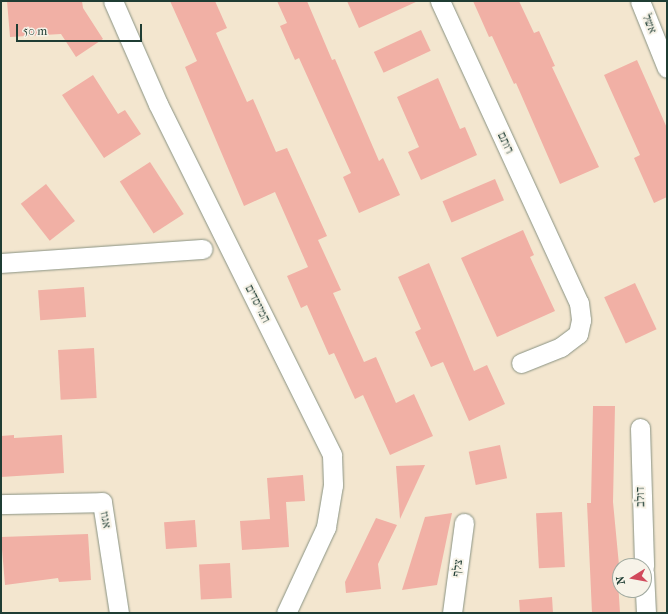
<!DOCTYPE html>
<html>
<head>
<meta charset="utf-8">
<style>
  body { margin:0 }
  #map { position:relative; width:668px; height:614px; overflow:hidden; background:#f3e6cf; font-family:"IM FELL French Canon","Frank Ruhl Libre",serif }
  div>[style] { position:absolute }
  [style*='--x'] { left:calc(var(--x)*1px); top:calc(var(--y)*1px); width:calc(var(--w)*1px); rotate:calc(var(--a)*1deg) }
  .building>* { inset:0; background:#f1b0a5; transform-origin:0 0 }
  .roads { filter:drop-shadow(0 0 1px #899282) drop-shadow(0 0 1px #899282) }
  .minor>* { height:19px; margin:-9.5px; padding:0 9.5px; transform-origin:9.5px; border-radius:9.5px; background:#fff }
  span { translate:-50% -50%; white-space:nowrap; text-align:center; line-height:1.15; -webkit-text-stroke:4px #f7f3e8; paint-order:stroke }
  .street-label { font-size:12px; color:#1f3d34 }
  .frame { position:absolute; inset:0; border:2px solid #1f3d34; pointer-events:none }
  .north { position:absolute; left:612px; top:558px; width:40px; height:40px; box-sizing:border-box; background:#f7f3e8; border:1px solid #a1aaa0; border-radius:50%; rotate:259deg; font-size:11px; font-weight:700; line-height:16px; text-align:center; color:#1f3d34 }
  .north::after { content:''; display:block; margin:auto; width:14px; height:18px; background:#d1495b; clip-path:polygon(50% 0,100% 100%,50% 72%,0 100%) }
  .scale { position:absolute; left:16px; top:24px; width:126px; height:18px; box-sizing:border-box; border:2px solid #1f3d34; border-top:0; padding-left:5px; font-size:12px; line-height:14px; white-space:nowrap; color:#1f3d34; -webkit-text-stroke:3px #f7f3e8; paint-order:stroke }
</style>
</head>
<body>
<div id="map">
  <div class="building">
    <div style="clip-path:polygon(7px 1px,82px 1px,83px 8px,103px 39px,76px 57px,61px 34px,10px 37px)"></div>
    <div style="clip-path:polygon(170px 1px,215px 1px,227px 28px,216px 33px,247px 102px,253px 99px,276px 152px,287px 148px,327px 236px,318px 240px,341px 290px,333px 293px,364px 362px,376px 357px,396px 403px,414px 394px,433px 436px,390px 455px,363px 395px,355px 399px,334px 353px,329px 355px,307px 305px,301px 308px,287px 276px,308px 267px,275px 192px,244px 206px,185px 67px,197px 61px)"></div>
    <div style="clip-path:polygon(277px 1px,307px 1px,332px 60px,335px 59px,379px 161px,383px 158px,400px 195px,359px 213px,343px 177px,351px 173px,299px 58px,295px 60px,280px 26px,287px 23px)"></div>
    <div style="clip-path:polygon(347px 1px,418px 1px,359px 28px)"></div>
    <div style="clip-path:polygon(473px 1px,519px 1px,534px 33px,539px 31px,555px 66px,552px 67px,599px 167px,560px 184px,516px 83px,514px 84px,492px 36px,489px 37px)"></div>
    <div style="left:421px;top:30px;width:23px;height:52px;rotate:65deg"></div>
    <div style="clip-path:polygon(637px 60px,667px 128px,667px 197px,654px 203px,634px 158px,640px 155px,604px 75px)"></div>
    <div style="clip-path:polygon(93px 75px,118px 114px,125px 110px,141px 134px,104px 158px,62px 95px)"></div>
    <div style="clip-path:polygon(438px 78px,460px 129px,465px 127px,477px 155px,421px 180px,408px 152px,419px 147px,397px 97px)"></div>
    <div style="left:150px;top:162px;width:62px;height:36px;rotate:57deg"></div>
    <div style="left:495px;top:179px;width:23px;height:57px;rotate:67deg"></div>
    <div style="left:46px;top:184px;width:47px;height:32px;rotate:52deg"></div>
    <div style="clip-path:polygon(523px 230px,534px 255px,530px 257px,555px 311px,497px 337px,461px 258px)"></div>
    <div style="clip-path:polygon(429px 263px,474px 371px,487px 365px,505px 404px,469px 421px,443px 362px,431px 367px,415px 332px,421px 329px,398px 277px)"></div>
    <div style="left:635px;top:283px;width:51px;height:34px;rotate:65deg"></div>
    <div style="left:84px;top:287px;width:30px;height:46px;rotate:86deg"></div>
    <div style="left:94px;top:348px;width:50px;height:36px;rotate:87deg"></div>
    <div style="clip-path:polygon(593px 406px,615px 406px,613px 502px,619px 565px,617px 565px,620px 613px,592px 613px,587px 503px,591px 503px)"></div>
    <div style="clip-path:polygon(14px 435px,14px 438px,62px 435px,64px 473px,1px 477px,1px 436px)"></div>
    <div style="left:500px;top:445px;width:34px;height:32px;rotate:78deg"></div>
    <div style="clip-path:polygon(425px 465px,400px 519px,396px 466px)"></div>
    <div style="clip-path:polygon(303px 475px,305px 501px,286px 502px,289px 547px,242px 550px,240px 521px,270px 519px,267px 478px)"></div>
    <div style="left:562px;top:512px;width:55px;height:26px;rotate:87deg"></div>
    <div style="clip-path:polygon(452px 513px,437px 585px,402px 590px,425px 517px)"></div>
    <div style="clip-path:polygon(376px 518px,397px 525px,378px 564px,381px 589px,346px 593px,345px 582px)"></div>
    <div style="left:195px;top:520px;width:27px;height:31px;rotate:86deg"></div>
    <div style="clip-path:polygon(88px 534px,91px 580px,59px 582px,58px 578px,5px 585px,1px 537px)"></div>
    <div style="left:230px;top:563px;width:35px;height:31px;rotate:87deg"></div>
    <div style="clip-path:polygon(552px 597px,553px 613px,520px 613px,519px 600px)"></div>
  </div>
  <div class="roads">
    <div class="minor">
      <div style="--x:113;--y:1;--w:112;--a:66.4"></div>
      <div style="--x:158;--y:104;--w:392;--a:63.6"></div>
      <div style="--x:332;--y:455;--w:30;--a:88"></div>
      <div style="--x:333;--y:485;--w:43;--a:99.5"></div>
      <div style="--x:326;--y:527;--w:95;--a:114.9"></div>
      <div style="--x:440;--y:1;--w:332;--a:65.3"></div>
      <div style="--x:579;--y:303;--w:17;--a:83"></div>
      <div style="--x:581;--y:320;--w:14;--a:102"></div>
      <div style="--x:578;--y:334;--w:21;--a:143"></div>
      <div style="--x:561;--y:347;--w:43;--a:158.2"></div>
      <div style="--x:640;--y:1;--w:72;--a:68.1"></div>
      <div style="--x:1;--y:263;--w:202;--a:-4"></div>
      <div style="--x:640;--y:428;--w:138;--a:88.3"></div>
      <div style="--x:1;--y:504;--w:101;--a:-1.1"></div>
      <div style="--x:102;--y:502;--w:112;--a:81.3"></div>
      <div style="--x:644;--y:572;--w:41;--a:87.2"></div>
      <div style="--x:452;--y:613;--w:91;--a:-82.4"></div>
    </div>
  </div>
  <div class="street-label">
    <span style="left:649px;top:24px;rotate:68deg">אשל</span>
    <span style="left:505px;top:143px;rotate:65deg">רותם</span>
    <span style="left:257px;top:304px;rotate:63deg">המייסדים</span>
    <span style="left:641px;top:497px;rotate:-91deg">דולב</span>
    <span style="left:105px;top:520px;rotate:80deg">אגוז</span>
    <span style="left:458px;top:568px;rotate:-83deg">צלף</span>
  </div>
  <div class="frame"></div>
  <div class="north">N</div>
  <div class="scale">50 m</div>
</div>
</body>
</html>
